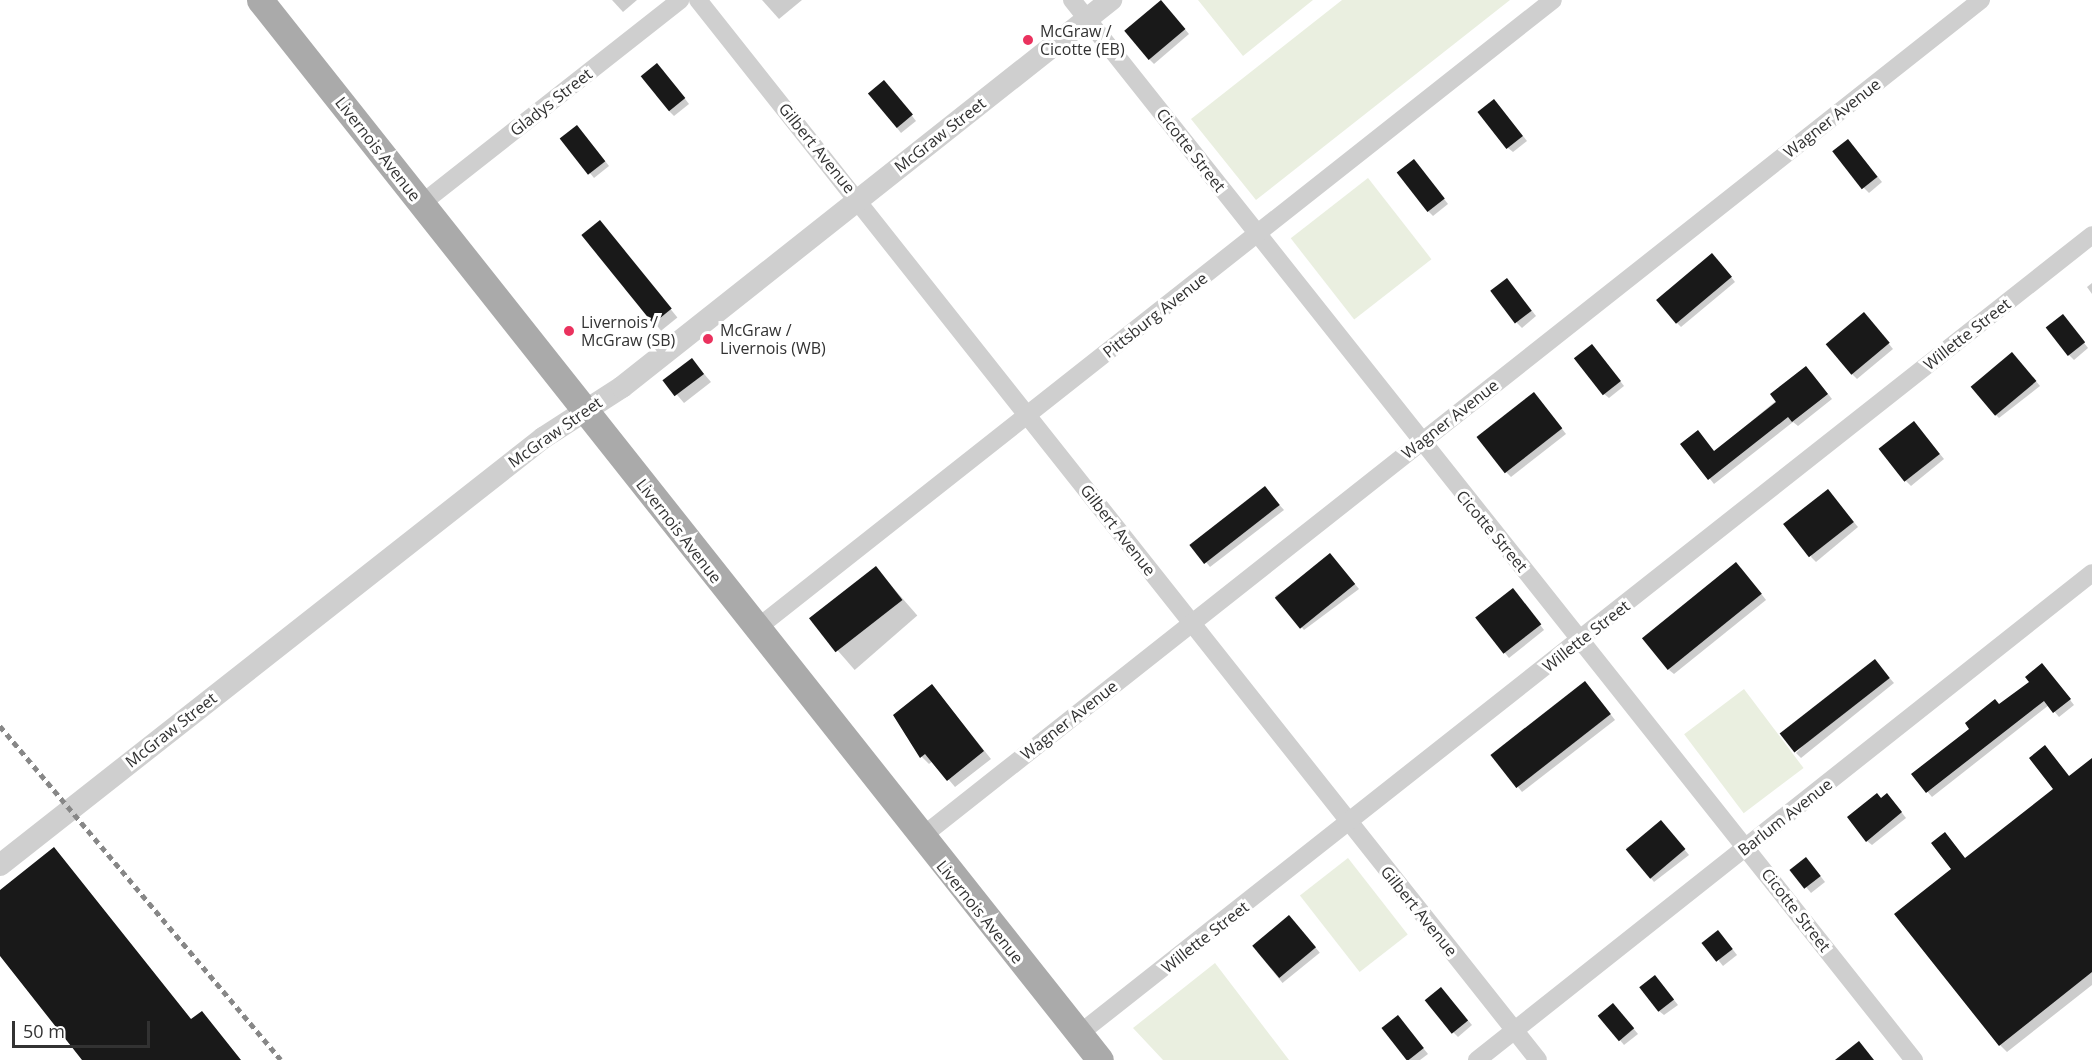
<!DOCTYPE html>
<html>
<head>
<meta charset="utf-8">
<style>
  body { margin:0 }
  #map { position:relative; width:2092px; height:1060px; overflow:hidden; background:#fff; font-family:"Open Sans",sans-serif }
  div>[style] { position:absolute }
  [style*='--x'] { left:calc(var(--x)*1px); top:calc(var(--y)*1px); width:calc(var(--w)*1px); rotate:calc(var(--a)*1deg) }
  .green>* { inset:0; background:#eaefe0; transform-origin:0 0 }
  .shadow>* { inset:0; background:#0003; transform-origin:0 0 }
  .building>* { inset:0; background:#191919; transform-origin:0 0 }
  .minor>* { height:18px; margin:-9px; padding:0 9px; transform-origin:9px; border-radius:9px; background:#cfcfcf }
  .tertiary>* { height:22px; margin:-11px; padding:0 11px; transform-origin:11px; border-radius:11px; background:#cfcfcf }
  .primary>* { height:27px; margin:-13.5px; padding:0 13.5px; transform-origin:13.5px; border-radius:13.5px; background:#aaa }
  .rail>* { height:4.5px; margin-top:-2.25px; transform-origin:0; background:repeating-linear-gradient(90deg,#878787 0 6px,transparent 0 10.5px) }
  .dots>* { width:16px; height:16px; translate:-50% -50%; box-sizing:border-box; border:3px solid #fff; border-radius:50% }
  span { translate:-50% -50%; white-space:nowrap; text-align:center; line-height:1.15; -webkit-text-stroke:6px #fff; paint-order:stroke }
  .poi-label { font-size:16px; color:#323232 }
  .left { translate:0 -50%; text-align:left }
  .street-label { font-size:16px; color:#323232 }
  .scale { position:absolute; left:12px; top:1021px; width:138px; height:27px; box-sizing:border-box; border:3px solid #323232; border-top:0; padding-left:8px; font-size:18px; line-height:21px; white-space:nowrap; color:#323232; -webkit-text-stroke:4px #fff; paint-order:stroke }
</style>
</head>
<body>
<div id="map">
  <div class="green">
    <div style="clip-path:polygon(1198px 0,1313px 0,1243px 56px)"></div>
    <div style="clip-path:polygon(1342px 0,1510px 0,1256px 200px,1191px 119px)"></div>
    <div style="left:1368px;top:178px;width:103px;height:98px;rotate:52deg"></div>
    <div style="left:1744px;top:689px;width:99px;height:75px;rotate:53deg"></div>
    <div style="left:1348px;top:858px;width:97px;height:61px;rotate:52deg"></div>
    <div style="clip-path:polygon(1215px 963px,1289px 1060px,1163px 1060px,1133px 1028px)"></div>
  </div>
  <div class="shadow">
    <div style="clip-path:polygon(612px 0,637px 0,623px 12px)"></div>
    <div style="clip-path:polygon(762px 0,802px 0,779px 19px)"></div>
    <div style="clip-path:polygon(1165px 6px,1189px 34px,1154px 64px,1149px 59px)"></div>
    <div style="clip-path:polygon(662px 69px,689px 104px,674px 116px,669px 111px)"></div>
    <div style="clip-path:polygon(889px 86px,916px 121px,901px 133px,869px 93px)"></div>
    <div style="clip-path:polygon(1499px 106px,1527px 141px,1513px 152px,1508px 148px)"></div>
    <div style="clip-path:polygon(582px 132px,609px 166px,594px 178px,562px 139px)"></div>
    <div style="clip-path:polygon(1853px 146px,1882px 182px,1869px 193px,1864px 188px)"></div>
    <div style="clip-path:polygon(1418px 165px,1448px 204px,1433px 216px,1428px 211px)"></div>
    <div style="left:600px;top:222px;width:123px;height:21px;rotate:51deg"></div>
    <div style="clip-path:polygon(1717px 259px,1735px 282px,1681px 327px,1676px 322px)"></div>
    <div style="clip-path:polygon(2092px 283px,2092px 294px,2087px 287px)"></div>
    <div style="clip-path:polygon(1512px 285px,1536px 316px,1522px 328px,1517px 323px)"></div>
    <div style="clip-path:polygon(1869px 319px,1893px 349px,1857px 379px,1852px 374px)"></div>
    <div style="clip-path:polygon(2067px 321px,2088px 348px,2074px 360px,2069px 355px)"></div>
    <div style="clip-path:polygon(1597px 351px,1624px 386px,1609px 398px,1604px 394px)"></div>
    <div style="clip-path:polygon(2017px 359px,2040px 386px,1999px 418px,1994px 413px)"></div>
    <div style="clip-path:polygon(699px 368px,711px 382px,684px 403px,665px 381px)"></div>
    <div style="clip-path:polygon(1811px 372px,1832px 399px,1798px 426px,1793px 422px,1714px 484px,1682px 444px,1714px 452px)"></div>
    <div style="clip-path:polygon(1539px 399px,1566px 434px,1511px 477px,1506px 472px)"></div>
    <div style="clip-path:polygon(1919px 428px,1944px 459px,1911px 486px,1906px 481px)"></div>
    <div style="clip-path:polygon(1828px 491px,1858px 527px,1816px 562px,1811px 557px)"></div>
    <div style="clip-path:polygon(1269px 493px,1284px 510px,1210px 567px,1192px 545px)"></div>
    <div style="clip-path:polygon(1335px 560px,1359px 589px,1304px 630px,1275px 596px)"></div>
    <div style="left:876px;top:568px;width:63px;height:83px;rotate:49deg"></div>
    <div style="clip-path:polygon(1741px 568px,1766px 600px,1674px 674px,1669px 670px)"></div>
    <div style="clip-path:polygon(1517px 594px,1544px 630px,1509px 658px,1477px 618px)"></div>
    <div style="clip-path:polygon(1879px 666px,1894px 683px,1801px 758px,1796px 753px)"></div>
    <div style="clip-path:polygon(2047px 670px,2074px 705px,2059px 717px,2049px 705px,1932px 797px,1913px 775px)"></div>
    <div style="clip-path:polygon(1590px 688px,1615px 720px,1522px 792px,1518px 787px)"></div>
    <div style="clip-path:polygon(939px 694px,991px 759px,955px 787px,933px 761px,929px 764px,922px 757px,895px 716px)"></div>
    <div style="clip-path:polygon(2052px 755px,2070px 777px,2092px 760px,2092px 985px,2007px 1052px,2000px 1045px,1966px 859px,2055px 789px)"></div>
    <div style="clip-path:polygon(1881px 800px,1892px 800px,1906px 818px,1872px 845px,1867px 841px)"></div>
    <div style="clip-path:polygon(1666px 827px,1689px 855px,1654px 882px,1626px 848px)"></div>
    <div style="clip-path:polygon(1811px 864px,1825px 882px,1811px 893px,1792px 870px)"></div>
    <div style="left:1294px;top:921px;width:41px;height:48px;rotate:51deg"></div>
    <div style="clip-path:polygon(1723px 937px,1737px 955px,1723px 966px,1719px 961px)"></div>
    <div style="clip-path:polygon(1660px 982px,1678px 1005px,1664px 1015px,1659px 1011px)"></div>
    <div style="clip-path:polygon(1446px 994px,1472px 1025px,1458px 1037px,1453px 1032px)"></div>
    <div style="clip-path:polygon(1618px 1010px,1638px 1034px,1624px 1045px,1600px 1016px)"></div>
    <div style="clip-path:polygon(1402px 1022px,1428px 1054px,1420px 1060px,1409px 1060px,1384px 1029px)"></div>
  </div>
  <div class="building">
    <div style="left:1161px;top:0;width:38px;height:48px;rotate:50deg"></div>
    <div style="left:657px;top:63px;width:45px;height:21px;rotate:51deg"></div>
    <div style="left:884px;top:80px;width:45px;height:21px;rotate:50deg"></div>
    <div style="left:1494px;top:99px;width:47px;height:21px;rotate:52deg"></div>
    <div style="left:577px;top:125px;width:46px;height:22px;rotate:52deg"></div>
    <div style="left:1848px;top:139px;width:48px;height:20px;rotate:52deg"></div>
    <div style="left:1414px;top:159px;width:50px;height:22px;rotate:52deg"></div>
    <div style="left:600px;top:220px;width:114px;height:24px;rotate:51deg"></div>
    <div style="left:1712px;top:253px;width:31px;height:73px;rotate:50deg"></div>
    <div style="left:1507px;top:278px;width:41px;height:21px;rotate:53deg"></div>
    <div style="left:1864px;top:312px;width:40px;height:50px;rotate:50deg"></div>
    <div style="left:2063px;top:314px;width:36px;height:22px;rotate:52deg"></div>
    <div style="left:1592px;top:344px;width:47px;height:23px;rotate:52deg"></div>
    <div style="left:2012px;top:352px;width:38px;height:54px;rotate:50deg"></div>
    <div style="left:692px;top:358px;width:20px;height:37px;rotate:53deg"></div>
    <div style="clip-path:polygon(1806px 366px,1828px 394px,1792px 422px,1788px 417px,1708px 480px,1680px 444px,1698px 430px,1714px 451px,1776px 402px,1770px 394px)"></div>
    <div style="left:1534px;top:392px;width:46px;height:73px;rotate:52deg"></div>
    <div style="left:1914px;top:421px;width:42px;height:45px;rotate:52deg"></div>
    <div style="left:1265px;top:486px;width:24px;height:96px;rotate:52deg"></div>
    <div style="left:1828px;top:489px;width:42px;height:57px;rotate:52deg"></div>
    <div style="left:1330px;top:553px;width:40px;height:71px;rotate:51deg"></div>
    <div style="left:1736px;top:562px;width:41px;height:121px;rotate:51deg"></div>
    <div style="left:876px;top:566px;width:43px;height:85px;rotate:52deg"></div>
    <div style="left:1513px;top:588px;width:46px;height:48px;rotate:52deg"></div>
    <div style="left:1875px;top:659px;width:24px;height:121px;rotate:52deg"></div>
    <div style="clip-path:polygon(2042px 663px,2071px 699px,2053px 713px,2044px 701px,1926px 793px,1911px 774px,1969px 729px,1965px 723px,1995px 699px,1999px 704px,2029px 682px,2025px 677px)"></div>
    <div style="left:1585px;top:681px;width:42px;height:120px;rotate:52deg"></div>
    <div style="clip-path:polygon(932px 684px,984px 751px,947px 781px,925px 754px,920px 758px,893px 715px)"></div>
    <div style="clip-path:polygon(2045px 745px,2069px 776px,2092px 758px,2092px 972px,1999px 1046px,1894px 914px,1951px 869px,1931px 843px,1945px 832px,1965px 858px,2053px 789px,2029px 758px)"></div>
    <div style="clip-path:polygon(1877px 793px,1881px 798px,1887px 793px,1902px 812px,1866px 842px,1847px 817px)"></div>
    <div style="left:1661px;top:820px;width:38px;height:46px;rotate:50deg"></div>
    <div style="clip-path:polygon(54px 847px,191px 1019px,202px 1011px,241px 1060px,82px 1060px,0 956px,0 890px)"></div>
    <div style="left:1806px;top:857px;width:24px;height:21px;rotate:52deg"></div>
    <div style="left:1289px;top:915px;width:42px;height:48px;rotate:50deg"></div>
    <div style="left:1718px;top:930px;width:24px;height:21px;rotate:52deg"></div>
    <div style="left:1655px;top:975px;width:31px;height:20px;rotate:52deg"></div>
    <div style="left:1441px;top:987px;width:43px;height:21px;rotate:51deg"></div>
    <div style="left:1613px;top:1003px;width:33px;height:20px;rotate:50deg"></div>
    <div style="left:1398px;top:1015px;width:42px;height:21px;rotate:52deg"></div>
    <div style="clip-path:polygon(1859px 1041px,1874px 1060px,1835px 1060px)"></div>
  </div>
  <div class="minor">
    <div style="--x:698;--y:0;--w:1352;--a:51.6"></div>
    <div style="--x:1072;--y:0;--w:1354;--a:51.54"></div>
    <div style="--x:421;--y:204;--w:330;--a:-38.2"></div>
    <div style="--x:756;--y:629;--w:1015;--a:-38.28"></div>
    <div style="--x:920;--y:838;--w:1352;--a:-38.3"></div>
    <div style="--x:1079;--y:1034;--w:1290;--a:-38.26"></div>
    <div style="--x:1477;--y:1060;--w:784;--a:-38.37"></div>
  </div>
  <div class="tertiary">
    <div style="--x:0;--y:865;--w:691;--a:-38.18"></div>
    <div style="--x:543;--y:438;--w:94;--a:-32.8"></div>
    <div style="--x:622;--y:387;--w:624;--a:-38.36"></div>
  </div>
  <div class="primary">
    <div style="--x:260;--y:0;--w:1352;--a:51.6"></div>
  </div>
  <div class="rail">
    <div style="--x:0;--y:726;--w:436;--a:49.9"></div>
  </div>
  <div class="dots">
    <div style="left:1028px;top:40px;background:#ea325e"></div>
    <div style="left:569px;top:331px;background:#ea325e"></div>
    <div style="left:708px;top:339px;background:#ea325e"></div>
  </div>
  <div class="poi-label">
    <span class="left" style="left:1040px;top:40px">McGraw /<br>Cicotte (EB)</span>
    <span class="left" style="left:581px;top:331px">Livernois /<br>McGraw (SB)</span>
    <span class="left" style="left:720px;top:339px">McGraw /<br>Livernois (WB)</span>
  </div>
  <div class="street-label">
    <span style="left:551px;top:102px;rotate:-38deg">Gladys Street</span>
    <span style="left:1832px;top:118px;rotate:-38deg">Wagner Avenue</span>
    <span style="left:940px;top:135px;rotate:-38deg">McGraw Street</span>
    <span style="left:817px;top:148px;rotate:51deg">Gilbert Avenue</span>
    <span style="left:378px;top:149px;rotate:52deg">Livernois Avenue</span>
    <span style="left:1191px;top:150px;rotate:52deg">Cicotte Street</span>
    <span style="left:1155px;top:315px;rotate:-38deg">Pittsburg Avenue</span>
    <span style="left:1967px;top:334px;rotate:-38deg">Willette Street</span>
    <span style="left:1450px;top:419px;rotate:-38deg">Wagner Avenue</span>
    <span style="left:555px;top:432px;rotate:-35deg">McGraw Street</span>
    <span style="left:1118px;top:530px;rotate:52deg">Gilbert Avenue</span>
    <span style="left:679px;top:531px;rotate:52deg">Livernois Avenue</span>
    <span style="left:1492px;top:531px;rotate:50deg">Cicotte Street</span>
    <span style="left:1586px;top:636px;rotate:-38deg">Willette Street</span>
    <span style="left:1069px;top:720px;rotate:-38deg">Wagner Avenue</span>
    <span style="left:171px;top:730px;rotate:-38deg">McGraw Street</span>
    <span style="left:1785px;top:817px;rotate:-38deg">Barlum Avenue</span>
    <span style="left:1796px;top:910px;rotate:52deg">Cicotte Street</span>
    <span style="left:1419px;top:911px;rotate:51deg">Gilbert Avenue</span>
    <span style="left:980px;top:912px;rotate:51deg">Livernois Avenue</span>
    <span style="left:1205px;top:937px;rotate:-38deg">Willette Street</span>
  </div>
  <div class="scale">50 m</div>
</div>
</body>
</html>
